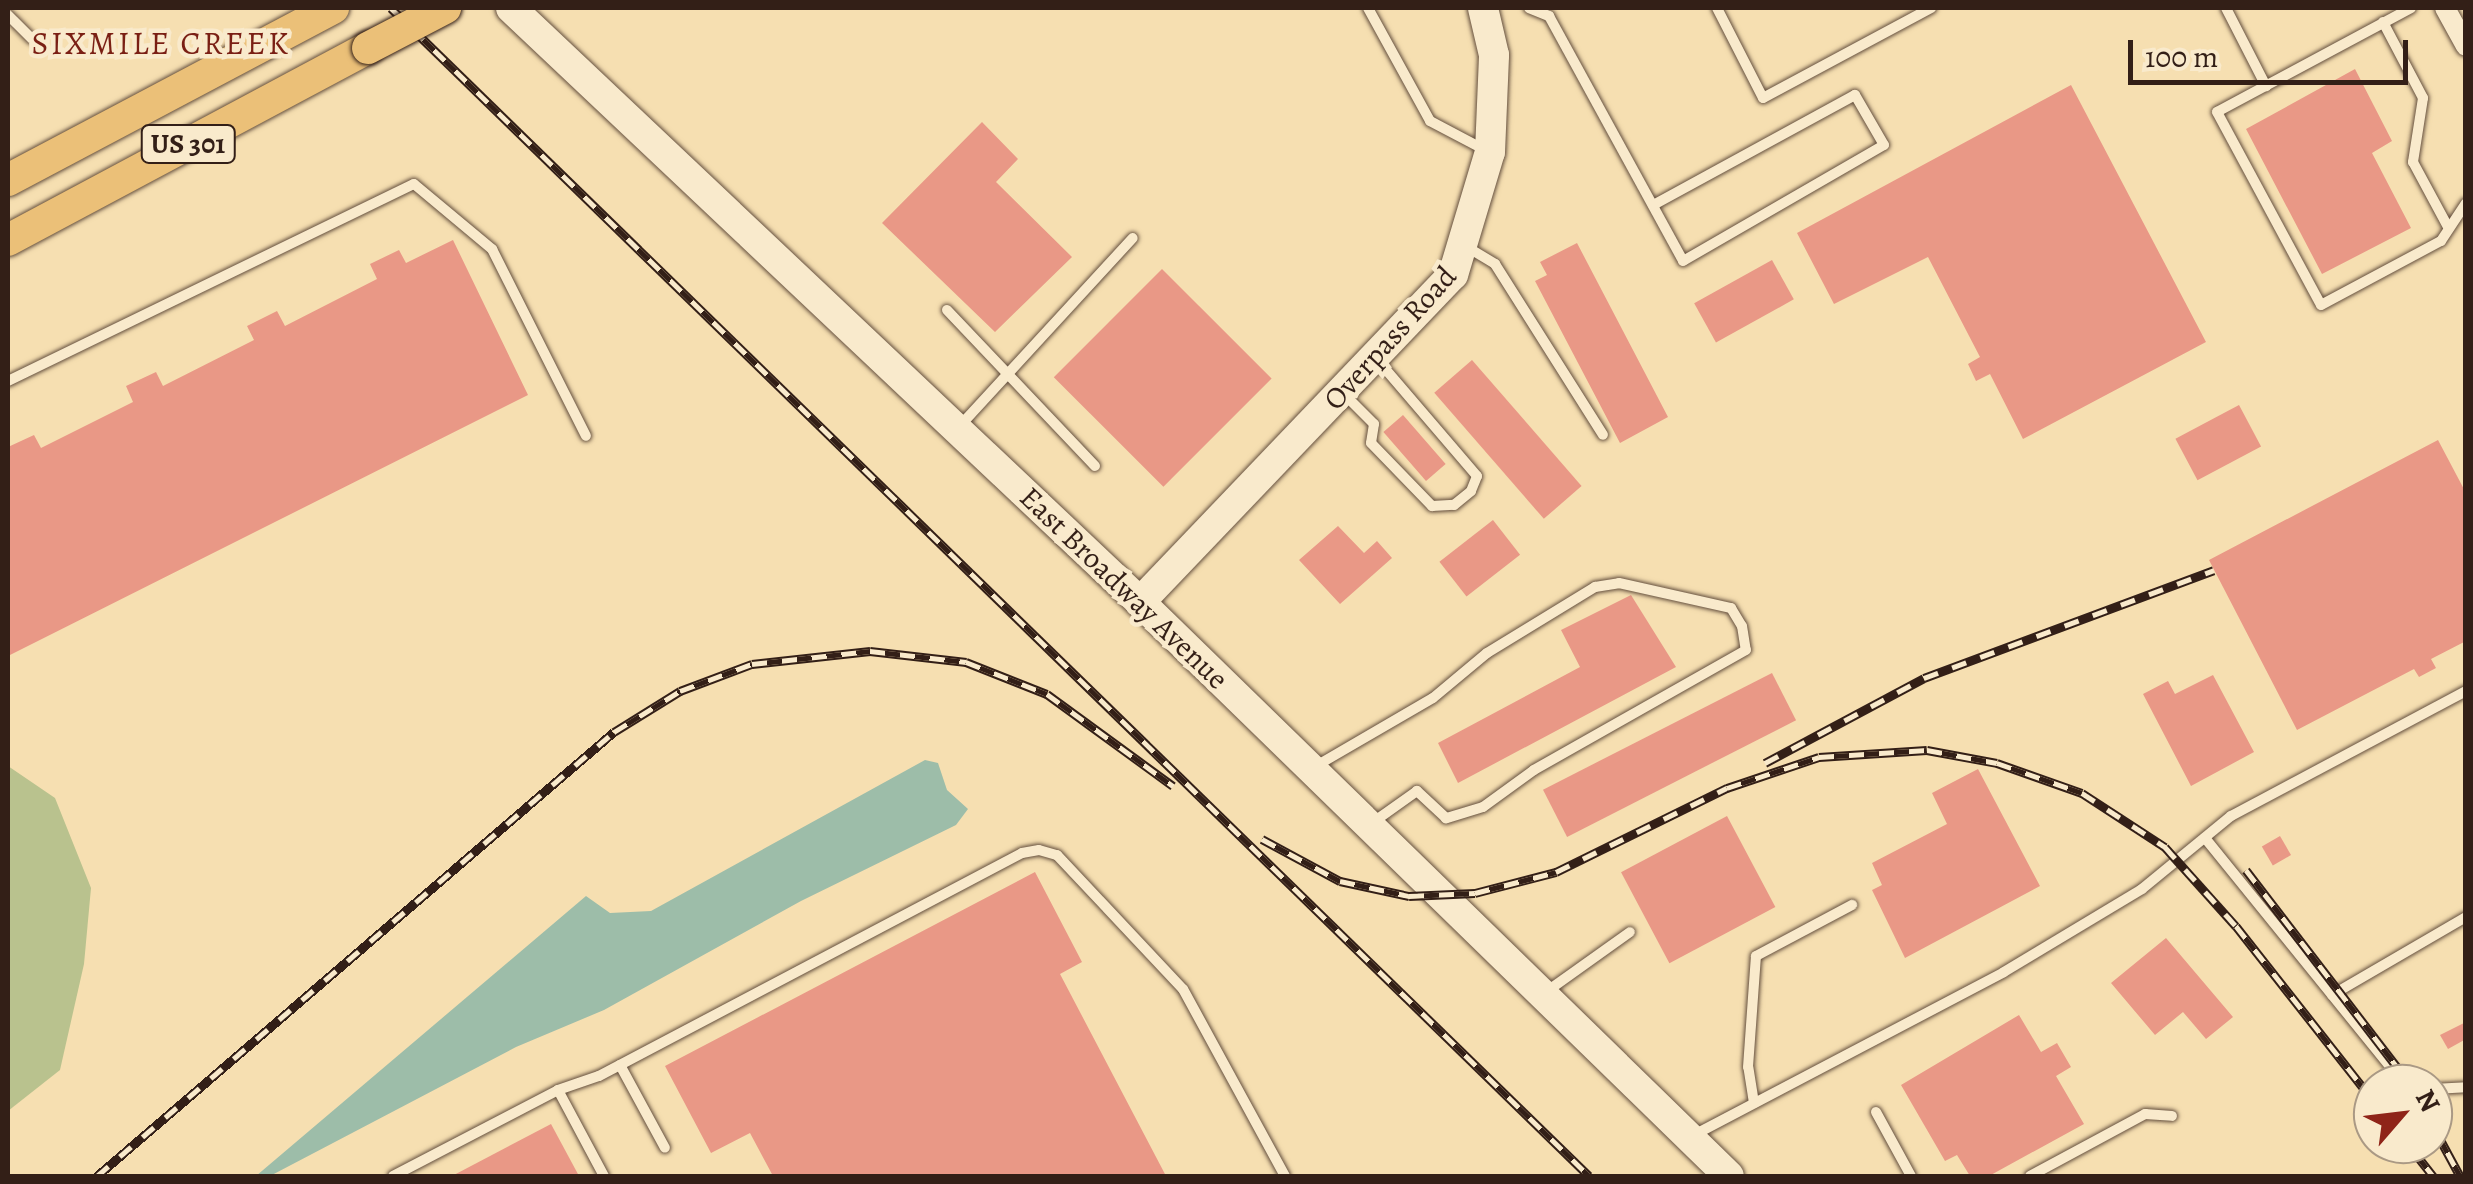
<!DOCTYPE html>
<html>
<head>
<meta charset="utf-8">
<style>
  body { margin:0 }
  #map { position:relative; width:2473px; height:1184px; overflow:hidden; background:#f6dfb1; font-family:Alegreya,serif }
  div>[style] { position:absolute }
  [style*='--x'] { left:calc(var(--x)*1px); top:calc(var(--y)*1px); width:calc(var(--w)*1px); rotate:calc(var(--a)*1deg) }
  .green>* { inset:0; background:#b9c28e }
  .water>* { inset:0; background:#9dbda9 }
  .building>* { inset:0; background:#e99886; transform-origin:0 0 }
  .roads { filter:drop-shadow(0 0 2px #644f3e) drop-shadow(0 0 2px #644f3e) }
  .lane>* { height:10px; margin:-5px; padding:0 5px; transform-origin:5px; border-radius:5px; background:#f9eacc }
  .street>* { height:20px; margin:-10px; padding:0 10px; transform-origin:10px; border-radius:10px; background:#f9eacc }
  .secondary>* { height:30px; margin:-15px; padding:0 15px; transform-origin:15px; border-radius:15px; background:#f9eacc }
  .primary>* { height:32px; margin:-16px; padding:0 16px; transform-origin:16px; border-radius:16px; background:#ebc078 }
  .rail>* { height:9px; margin-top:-4.5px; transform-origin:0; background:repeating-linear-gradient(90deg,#f9eacc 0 15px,#331f17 0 30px); box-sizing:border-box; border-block:2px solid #331f17 }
  .bridges { filter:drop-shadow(0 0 2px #331f17) drop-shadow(0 0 2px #331f17) }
  .primary-bridge>* { height:32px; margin:-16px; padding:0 16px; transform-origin:16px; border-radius:16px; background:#ebc078 }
  span { translate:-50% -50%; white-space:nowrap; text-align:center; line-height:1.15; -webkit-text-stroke:9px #f9eacc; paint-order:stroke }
  .shield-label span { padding:2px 8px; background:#f9eacc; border:2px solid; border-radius:8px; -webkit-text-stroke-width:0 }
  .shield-label { font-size:28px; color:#331f17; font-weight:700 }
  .street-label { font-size:30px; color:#331f17 }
  .neighbourhood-label { font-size:32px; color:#7a1f14; letter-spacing:2.5px }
  .frame { position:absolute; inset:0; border:10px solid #331f17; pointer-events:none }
  .north { position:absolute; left:2353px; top:1064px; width:100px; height:100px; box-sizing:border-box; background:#f9eacc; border:2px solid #aa9984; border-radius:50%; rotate:62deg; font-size:28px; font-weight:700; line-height:40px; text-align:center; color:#331f17 }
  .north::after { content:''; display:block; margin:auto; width:35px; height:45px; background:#8f2418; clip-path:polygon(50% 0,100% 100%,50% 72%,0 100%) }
  .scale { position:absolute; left:2128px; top:40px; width:280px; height:45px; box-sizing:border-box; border:5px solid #331f17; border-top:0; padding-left:12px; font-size:30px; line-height:35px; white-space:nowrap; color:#331f17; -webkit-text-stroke:8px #f9eacc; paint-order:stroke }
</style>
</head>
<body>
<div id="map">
  <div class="green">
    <div style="clip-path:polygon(8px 766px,55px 798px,91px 888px,84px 964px,60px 1070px,8px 1111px)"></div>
  </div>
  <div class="water">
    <div style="clip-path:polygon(925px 760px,938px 763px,947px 790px,968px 809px,956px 825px,801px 901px,604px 1010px,516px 1047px,270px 1176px,256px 1176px,586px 896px,610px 913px,651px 911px)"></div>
  </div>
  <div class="building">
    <div style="clip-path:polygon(2355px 69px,2392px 141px,2372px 153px,2411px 228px,2322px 274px,2246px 129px)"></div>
    <div style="clip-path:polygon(2071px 85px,2206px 342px,2023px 439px,1990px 374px,1976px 381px,1968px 364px,1980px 357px,1928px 257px,1834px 304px,1797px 233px)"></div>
    <div style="clip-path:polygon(982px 122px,1018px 159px,996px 182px,1072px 257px,995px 332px,882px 223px)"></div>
    <div style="clip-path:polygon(453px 240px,528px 395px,8px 656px,8px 447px,34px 435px,41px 448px,133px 402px,126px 386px,156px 372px,163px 386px,254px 340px,247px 326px,277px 311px,285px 326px,377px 279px,370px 264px,399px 250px,406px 263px)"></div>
    <div style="clip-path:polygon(1577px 243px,1668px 417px,1620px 443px,1535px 281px,1547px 275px,1540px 262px)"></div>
    <div style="left:1772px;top:260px;width:45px;height:89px;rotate:61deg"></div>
    <div style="left:1162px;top:269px;width:155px;height:153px;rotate:45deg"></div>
    <div style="left:1472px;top:360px;width:167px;height:50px;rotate:49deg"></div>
    <div style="left:2239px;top:405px;width:47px;height:72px;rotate:62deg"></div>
    <div style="left:1403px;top:415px;width:65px;height:26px;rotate:49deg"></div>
    <div style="clip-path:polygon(2438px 440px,2466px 493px,2466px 641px,2431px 659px,2436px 668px,2419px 677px,2414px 669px,2297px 730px,2209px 560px)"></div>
    <div style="left:1493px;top:520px;width:44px;height:68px;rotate:52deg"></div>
    <div style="clip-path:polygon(1338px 526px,1364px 553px,1377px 541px,1392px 558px,1340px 604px,1299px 560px)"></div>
    <div style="clip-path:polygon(1631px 595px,1676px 667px,1458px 783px,1438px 743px,1580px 667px,1561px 630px)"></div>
    <div style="left:1772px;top:673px;width:53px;height:257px;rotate:63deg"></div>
    <div style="clip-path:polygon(2213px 675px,2254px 752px,2191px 786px,2143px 694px,2168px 681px,2175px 694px)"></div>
    <div style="clip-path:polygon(1978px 769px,2040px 886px,1905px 958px,1872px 890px,1882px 885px,1872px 863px,1947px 824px,1932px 793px)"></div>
    <div style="left:1727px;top:816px;width:103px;height:120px;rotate:62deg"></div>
    <div style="left:2280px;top:836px;width:22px;height:21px;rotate:60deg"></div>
    <div style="clip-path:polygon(1035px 872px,1082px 962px,1060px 974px,1166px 1176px,773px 1176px,750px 1133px,711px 1153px,665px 1066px)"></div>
    <div style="clip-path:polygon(2166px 938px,2233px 1017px,2206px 1039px,2183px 1012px,2155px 1035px,2111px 983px)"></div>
    <div style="clip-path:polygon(2019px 1015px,2041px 1052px,2057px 1043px,2071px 1067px,2056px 1076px,2084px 1124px,1989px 1176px,1970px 1176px,1957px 1155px,1945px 1161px,1901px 1085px)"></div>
    <div style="clip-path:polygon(2466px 1022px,2466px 1039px,2448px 1049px,2440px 1035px)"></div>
    <div style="clip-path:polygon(551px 1124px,579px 1176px,452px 1176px)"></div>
  </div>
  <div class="roads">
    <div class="lane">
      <div style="--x:1368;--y:8;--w:129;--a:61.2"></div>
      <div style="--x:1430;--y:121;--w:62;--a:27.8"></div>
      <div style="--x:1529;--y:8;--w:22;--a:22"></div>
      <div style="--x:1549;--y:16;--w:279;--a:61.3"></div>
      <div style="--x:1683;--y:261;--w:232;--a:-30"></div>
      <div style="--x:1884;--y:145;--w:58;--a:-120.1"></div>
      <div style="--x:1855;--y:95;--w:230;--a:151.4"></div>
      <div style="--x:1717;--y:8;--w:101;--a:62.9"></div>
      <div style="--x:1763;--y:98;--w:191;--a:-28.2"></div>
      <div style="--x:2226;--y:8;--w:88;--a:62.9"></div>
      <div style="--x:2411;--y:8;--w:220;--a:151.8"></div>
      <div style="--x:2217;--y:112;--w:219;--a:61.7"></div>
      <div style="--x:2321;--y:305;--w:136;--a:-28.1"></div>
      <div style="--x:2441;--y:241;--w:45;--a:-56.7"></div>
      <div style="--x:8;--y:15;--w:34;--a:45"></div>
      <div style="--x:2383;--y:22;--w:86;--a:62.2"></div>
      <div style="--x:2423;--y:98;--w:65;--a:98.9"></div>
      <div style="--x:2413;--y:162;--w:74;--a:61.7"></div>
      <div style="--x:1467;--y:247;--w:33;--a:31"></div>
      <div style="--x:1495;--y:264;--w:202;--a:57.7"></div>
      <div style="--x:947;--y:310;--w:215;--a:46.5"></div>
      <div style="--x:8;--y:381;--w:451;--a:-25.9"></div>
      <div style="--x:414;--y:184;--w:102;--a:39.8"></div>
      <div style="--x:492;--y:249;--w:209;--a:63.3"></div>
      <div style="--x:1345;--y:395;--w:41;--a:45"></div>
      <div style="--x:1374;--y:424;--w:19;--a:99"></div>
      <div style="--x:1371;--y:443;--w:88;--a:45.9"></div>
      <div style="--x:1432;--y:506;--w:22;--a:-3"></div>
      <div style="--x:1454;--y:505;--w:22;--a:-39"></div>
      <div style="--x:1471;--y:491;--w:16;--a:-68"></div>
      <div style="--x:1477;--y:476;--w:155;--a:-130.6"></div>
      <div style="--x:958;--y:428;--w:258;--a:-47.4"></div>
      <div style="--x:1316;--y:766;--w:135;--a:-30.2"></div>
      <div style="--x:1433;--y:698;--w:70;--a:-39.8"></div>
      <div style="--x:1487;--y:653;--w:127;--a:-31.4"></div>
      <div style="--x:1595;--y:587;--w:24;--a:-9"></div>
      <div style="--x:1619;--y:583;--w:115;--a:12.6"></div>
      <div style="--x:1731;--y:608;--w:21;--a:59"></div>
      <div style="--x:1742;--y:626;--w:24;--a:81"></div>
      <div style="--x:1746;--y:650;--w:244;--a:150.5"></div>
      <div style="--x:1534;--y:770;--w:63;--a:144"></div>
      <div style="--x:1483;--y:807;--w:39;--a:163"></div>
      <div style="--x:1446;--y:818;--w:40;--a:-137"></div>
      <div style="--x:1417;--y:791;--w:55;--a:144.6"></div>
      <div style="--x:2205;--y:838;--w:316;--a:51"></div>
      <div style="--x:1546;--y:992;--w:103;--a:-35.5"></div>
      <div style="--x:2332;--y:995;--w:155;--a:-30.2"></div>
      <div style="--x:620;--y:1065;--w:94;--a:61.5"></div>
      <div style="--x:2433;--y:1089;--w:33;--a:-3"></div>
      <div style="--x:558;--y:1090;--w:98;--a:61.9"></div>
      <div style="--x:1754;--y:1103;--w:36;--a:-99"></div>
      <div style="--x:1748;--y:1067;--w:111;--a:-85.9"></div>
      <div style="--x:1756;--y:956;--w:109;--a:-28"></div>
      <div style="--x:1876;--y:1112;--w:73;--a:61.3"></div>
      <div style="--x:1692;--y:1136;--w:352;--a:-27.7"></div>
      <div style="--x:2004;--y:972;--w:161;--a:-31"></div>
      <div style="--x:2142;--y:889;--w:115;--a:-39.4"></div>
      <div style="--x:2231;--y:816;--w:266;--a:-28"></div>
      <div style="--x:393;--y:1176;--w:186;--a:-27.5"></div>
      <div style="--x:558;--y:1090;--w:43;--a:-18.9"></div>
      <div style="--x:599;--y:1076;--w:478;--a:-27.8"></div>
      <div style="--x:1022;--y:853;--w:17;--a:-10"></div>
      <div style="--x:1039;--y:850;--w:19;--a:16"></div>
      <div style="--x:1057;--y:855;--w:184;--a:46.8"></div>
      <div style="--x:1183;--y:989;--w:213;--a:61.4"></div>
      <div style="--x:2030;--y:1176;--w:131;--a:-28.3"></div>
      <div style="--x:2145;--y:1114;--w:27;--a:4"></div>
    </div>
    <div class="street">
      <div style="--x:2445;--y:8;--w:43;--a:61.1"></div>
    </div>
    <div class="secondary">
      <div style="--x:511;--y:8;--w:865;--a:43.36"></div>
      <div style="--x:1140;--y:602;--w:822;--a:44.26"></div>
      <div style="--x:1140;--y:602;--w:453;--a:-46.3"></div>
      <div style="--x:1453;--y:275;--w:128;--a:-73.3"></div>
      <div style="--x:1490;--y:152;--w:97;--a:-87.6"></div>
      <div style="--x:1494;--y:55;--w:48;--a:-103.2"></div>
    </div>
    <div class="primary">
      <div style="--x:8;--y:180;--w:368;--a:-27.9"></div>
      <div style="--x:8;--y:240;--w:408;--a:-28.1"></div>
    </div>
  </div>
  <div class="rail">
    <div style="--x:391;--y:8;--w:1673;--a:44.27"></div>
    <div style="--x:1765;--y:763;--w:180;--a:-28.1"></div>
    <div style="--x:1924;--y:678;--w:309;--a:-20.4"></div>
    <div style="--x:1262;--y:839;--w:89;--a:28.3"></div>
    <div style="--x:1340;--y:881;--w:71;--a:12.3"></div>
    <div style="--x:1409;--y:896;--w:66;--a:-2.6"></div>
    <div style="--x:1475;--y:893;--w:84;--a:-14.5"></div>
    <div style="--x:1556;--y:872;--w:191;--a:-26.2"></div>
    <div style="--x:1727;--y:788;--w:97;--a:-18.6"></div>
    <div style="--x:1819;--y:757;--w:108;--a:-3.7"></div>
    <div style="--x:1927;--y:750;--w:71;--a:10.5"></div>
    <div style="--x:1997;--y:763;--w:90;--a:19.4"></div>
    <div style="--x:2082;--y:793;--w:99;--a:33"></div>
    <div style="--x:2165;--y:847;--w:106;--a:48.1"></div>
    <div style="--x:2236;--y:926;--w:221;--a:51.8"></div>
    <div style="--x:2246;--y:870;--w:270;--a:52.5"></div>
    <div style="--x:2433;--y:1126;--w:57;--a:61.6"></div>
    <div style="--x:2408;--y:1144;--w:41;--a:52"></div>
    <div style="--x:97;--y:1176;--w:681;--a:-40.66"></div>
    <div style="--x:614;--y:732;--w:78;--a:-31.8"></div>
    <div style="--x:680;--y:691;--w:77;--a:-20.6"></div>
    <div style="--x:752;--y:664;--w:119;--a:-6.3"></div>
    <div style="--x:870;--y:651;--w:97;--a:6.5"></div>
    <div style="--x:966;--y:662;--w:87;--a:21.6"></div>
    <div style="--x:1047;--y:694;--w:156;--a:36.1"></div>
  </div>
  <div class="bridges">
    <div class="primary-bridge">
      <div style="--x:368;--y:48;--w:87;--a:-27.5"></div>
    </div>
  </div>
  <div class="shield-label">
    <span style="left:188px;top:144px">US 301</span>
  </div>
  <div class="street-label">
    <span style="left:1390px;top:338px;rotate:-48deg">Overpass Road</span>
    <span style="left:1124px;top:588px;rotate:44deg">East Broadway Avenue</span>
  </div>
  <div class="neighbourhood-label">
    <span style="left:161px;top:43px">SIXMILE CREEK</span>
  </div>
  <div class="frame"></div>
  <div class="north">N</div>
  <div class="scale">100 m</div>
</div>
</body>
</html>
